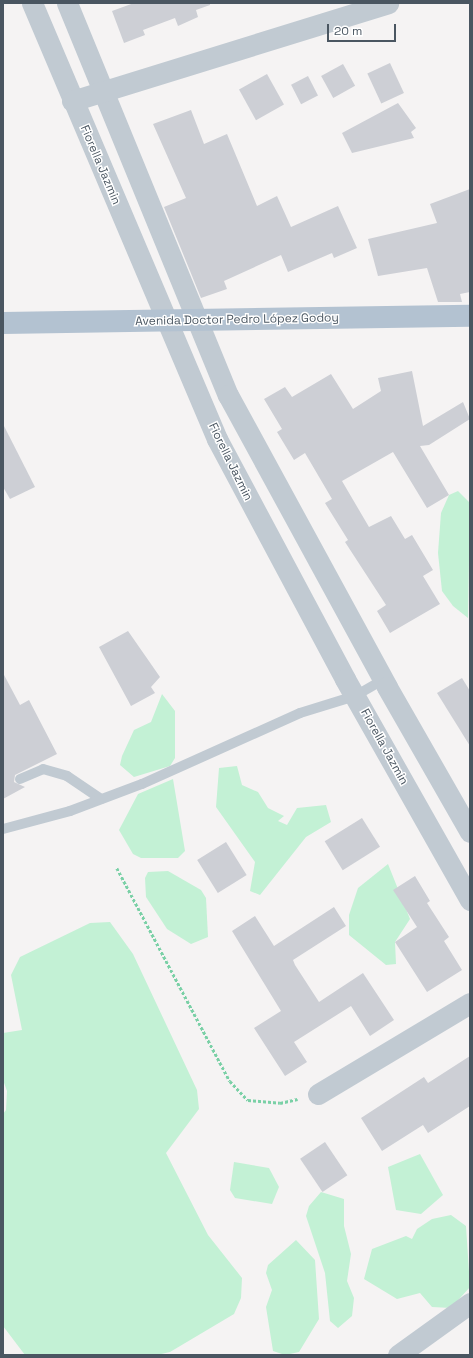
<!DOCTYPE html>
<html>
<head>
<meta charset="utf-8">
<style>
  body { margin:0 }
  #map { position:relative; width:473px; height:1358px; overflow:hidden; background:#f5f3f3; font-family:"Space Grotesk",sans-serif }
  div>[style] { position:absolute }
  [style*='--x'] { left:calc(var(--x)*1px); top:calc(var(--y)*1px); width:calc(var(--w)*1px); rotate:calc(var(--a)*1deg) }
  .green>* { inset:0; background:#c3f1d5 }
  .building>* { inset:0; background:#cdcfd5; transform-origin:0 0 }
  .path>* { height:2.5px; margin-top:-1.25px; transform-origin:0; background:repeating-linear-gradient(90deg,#7ad0a6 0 3px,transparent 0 5px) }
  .lane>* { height:10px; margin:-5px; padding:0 5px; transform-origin:5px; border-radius:5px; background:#c1cad2 }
  .street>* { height:21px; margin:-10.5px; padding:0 10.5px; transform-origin:10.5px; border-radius:10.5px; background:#c1cad2 }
  .primary>* { height:22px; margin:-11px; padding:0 11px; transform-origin:11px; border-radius:11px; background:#b3c2d1 }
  span { translate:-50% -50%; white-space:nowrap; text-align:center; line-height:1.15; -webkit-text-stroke:3px #fff; paint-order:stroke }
  .street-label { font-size:12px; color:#4a5661 }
  .frame { position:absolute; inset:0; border:4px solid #4a5661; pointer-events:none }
  .scale { position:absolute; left:327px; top:24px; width:69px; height:18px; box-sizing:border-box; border:2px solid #4a5661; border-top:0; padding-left:5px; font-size:12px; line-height:14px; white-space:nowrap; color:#4a5661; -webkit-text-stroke:3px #fff; paint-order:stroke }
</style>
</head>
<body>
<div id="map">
  <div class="green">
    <div style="clip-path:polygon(458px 491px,470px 503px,468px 618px,453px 606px,442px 591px,438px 553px,441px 513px,449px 495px)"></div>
    <div style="clip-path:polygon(162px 694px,175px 711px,175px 758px,170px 766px,134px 777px,120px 765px,122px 756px,134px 730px,151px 722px)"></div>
    <div style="clip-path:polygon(237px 766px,242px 785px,258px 792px,268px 808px,284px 816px,278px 821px,287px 825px,297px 808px,326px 805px,331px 822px,306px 837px,260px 895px,250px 891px,255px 862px,216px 807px,219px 768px)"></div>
    <div style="clip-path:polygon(173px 779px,185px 851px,178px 858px,141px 858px,133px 854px,119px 830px,138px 794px)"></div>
    <div style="clip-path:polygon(388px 864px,410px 919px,395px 942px,396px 964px,386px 965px,349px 935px,349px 915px,358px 888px)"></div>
    <div style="clip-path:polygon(168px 871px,201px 890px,206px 898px,208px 937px,191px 944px,167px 929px,146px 897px,145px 878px,148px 872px)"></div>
    <div style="clip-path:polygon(110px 922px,133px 954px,197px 1090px,199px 1109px,166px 1153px,208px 1235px,242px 1278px,241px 1298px,234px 1314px,170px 1352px,157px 1355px,25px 1355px,3px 1326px,3px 1114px,6px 1110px,7px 1091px,3px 1080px,3px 1033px,22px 1030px,11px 975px,20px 957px,90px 923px)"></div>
    <div style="clip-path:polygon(420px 1154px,443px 1195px,421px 1214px,396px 1210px,388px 1167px)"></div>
    <div style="clip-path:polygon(234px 1162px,269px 1168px,279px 1187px,272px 1204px,235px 1198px,230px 1190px)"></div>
    <div style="clip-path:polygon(321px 1192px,344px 1199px,344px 1226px,351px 1254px,347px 1281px,354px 1298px,352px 1316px,338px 1328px,330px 1321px,325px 1273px,306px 1216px,309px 1206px)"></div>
    <div style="clip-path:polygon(451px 1215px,466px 1226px,470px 1287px,451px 1308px,432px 1307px,420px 1293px,397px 1299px,364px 1279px,372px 1249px,406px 1236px,412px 1239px,417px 1229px,432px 1219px)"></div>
    <div style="clip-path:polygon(296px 1240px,315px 1260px,319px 1319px,299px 1352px,285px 1355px,273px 1351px,266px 1307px,272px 1290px,266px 1273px,268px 1265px)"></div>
  </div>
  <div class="building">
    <div style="clip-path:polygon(134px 3px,210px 3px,210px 5px,196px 10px,198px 17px,178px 26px,175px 18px,143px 30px,145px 35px,124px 43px,112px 11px)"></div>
    <div style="left:390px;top:63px;width:33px;height:25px;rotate:65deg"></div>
    <div style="left:343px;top:64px;width:25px;height:25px;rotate:61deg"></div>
    <div style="left:267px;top:74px;width:35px;height:32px;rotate:61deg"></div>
    <div style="left:308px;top:76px;width:22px;height:19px;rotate:63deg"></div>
    <div style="clip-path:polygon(398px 103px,416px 128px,411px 132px,414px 138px,352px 153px,342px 133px)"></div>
    <div style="clip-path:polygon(191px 110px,204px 144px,227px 134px,257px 206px,277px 196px,291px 227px,338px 206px,357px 248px,334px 258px,332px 253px,288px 272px,281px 255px,224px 281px,227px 289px,201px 298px,164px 207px,186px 198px,153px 124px)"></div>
    <div style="clip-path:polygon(470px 189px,470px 292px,460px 294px,462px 302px,438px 302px,427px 268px,378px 276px,368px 239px,437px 223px,430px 204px)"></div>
    <div style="clip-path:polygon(412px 371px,423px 426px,463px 402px,470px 419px,429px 445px,420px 446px,449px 495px,427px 508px,393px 452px,342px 481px,369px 527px,391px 516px,405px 539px,412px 535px,433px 570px,423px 576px,440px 604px,390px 633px,377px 611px,386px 605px,345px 542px,348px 540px,325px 503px,332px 499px,305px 453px,294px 460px,277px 432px,282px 429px,264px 399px,285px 387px,292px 397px,331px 374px,353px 409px,381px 391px,378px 378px)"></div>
    <div style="clip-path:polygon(3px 424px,35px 487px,10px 499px,3px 487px)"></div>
    <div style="clip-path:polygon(128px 631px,160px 677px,151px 687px,155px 693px,131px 706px,99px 647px)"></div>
    <div style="clip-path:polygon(3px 673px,20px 705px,29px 700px,57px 754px,15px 775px,14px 782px,25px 787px,3px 799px)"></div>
    <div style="clip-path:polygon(462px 678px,470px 691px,470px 746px,437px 693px)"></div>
    <div style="left:362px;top:818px;width:34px;height:44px;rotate:58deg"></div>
    <div style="left:226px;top:842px;width:39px;height:34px;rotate:58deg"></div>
    <div style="clip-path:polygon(415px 876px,430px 901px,427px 903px,449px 937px,444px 941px,462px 970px,427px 992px,395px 942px,417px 927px,393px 890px)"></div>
    <div style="clip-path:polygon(334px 907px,346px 926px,293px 960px,295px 965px,319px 1002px,363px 973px,394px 1020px,370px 1036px,351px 1006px,294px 1042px,307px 1062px,285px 1076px,254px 1028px,281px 1011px,232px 931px,255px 916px,274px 946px)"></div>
    <div style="clip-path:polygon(470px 1056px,470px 1106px,428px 1133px,423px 1125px,382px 1151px,361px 1118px,424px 1077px,428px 1083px)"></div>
    <div style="left:325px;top:1142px;width:40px;height:30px;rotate:56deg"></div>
  </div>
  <div class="path">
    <div style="--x:117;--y:868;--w:241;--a:62.1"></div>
    <div style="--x:230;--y:1081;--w:26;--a:47"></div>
    <div style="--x:248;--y:1100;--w:32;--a:5"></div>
    <div style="--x:280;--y:1103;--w:18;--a:-13"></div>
  </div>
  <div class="lane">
    <div style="--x:20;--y:779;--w:25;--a:-23"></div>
    <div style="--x:43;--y:769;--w:25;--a:16"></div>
    <div style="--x:67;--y:776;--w:41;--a:34.1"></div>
    <div style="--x:3;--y:829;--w:69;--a:-15"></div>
    <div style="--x:70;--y:811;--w:77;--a:-20.6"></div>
    <div style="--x:142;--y:784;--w:173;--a:-24.2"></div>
    <div style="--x:300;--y:713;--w:58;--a:-17.2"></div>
    <div style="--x:355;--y:696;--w:32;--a:-30"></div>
  </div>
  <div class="street">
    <div style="--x:32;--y:3;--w:474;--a:67"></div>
    <div style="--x:217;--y:439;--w:272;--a:61.9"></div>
    <div style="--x:345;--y:679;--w:254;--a:60.5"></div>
    <div style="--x:67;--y:3;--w:424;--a:67.7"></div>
    <div style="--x:228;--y:395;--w:332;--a:61.4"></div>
    <div style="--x:387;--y:687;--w:167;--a:60.2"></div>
    <div style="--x:72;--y:101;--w:331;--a:-17.2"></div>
    <div style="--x:318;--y:1094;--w:177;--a:-30.9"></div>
    <div style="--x:398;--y:1355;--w:89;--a:-35.8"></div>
  </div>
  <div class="primary">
    <div style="--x:3;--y:323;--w:467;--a:-0.9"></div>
  </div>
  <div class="street-label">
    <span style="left:100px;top:165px;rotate:67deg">Fiorella Jazmin</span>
    <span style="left:237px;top:320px;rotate:-1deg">Avenida Doctor Pedro López Godoy</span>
    <span style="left:230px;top:462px;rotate:64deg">Fiorella Jazmin</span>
    <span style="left:384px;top:747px;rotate:61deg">Fiorella Jazmin</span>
  </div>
  <div class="frame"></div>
  <div class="scale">20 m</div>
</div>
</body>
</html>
